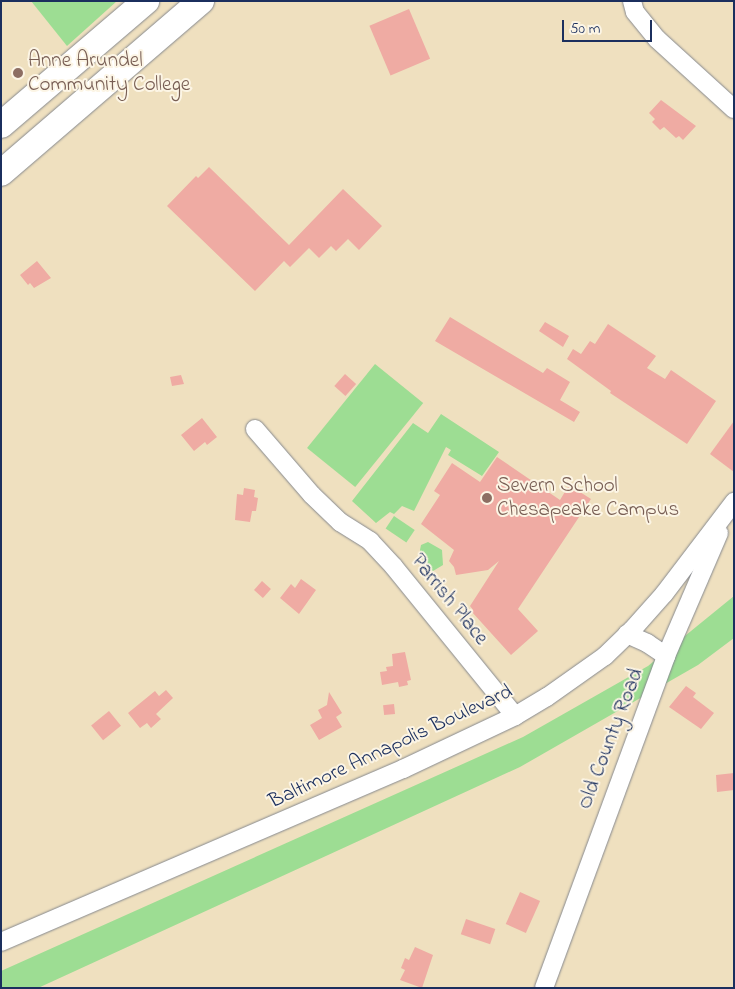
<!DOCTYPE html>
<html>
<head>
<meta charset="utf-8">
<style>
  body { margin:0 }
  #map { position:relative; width:735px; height:989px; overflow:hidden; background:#efe0bf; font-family:"Indie Flower",sans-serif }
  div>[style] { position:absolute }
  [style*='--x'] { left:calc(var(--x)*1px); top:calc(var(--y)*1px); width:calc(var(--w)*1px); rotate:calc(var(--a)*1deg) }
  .green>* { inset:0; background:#9ddd93; transform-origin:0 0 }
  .building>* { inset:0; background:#efaba3; transform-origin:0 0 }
  .roads { filter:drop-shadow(0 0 1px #85888e) drop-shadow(0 0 1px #85888e) }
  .minor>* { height:18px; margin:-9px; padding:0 9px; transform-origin:9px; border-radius:9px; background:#fff }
  .highway>* { height:26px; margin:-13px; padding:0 13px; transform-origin:13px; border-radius:13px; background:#fff }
  .dots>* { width:14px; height:14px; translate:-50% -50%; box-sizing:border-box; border:2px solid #fcf5e5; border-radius:50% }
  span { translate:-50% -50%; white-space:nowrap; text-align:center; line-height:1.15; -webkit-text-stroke:4px #fcf5e5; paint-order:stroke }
  .education-label { font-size:21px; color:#785e54 }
  .left { translate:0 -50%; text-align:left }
  .street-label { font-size:21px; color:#1b2f5e }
  .frame { position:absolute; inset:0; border:2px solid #1b2f5e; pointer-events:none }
  .scale { position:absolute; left:562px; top:20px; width:90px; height:22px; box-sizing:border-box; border:2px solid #1b2f5e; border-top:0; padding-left:6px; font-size:15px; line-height:18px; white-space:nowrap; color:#1b2f5e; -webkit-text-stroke:4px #fcf5e5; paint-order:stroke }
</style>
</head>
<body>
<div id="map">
  <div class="green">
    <div style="clip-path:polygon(31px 1px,117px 1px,67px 46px)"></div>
    <div style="left:375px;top:364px;width:62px;height:108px;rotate:39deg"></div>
    <div style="clip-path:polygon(441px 414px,499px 452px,482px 476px,448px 455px,451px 450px,446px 447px,414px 511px,402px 506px,394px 514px,390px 512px,376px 523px,352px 501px,413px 423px,428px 433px)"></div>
    <div style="left:394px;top:516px;width:25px;height:15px;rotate:34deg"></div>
    <div style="clip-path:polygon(428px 542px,442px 550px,443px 565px,433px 571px,425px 567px,420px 550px,421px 545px)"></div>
    <div style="clip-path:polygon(734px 596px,734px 638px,698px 665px,520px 767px,38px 988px,1px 988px,1px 971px,523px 737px,648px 666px)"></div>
  </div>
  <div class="building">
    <div style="left:409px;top:9px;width:54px;height:43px;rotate:67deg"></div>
    <div style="clip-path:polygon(661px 100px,696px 126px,683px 140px,679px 136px,676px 138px,664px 127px,660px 130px,652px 122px,655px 119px,649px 113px)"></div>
    <div style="clip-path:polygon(209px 167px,289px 245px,343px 189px,382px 226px,359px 250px,348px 239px,336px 251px,331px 246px,319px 258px,309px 248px,290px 267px,284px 261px,255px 291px,167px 206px,196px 176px,198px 178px)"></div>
    <div style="clip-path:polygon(37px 261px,51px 278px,34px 288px,30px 283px,28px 285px,20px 275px)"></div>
    <div style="clip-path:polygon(450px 317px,543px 373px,547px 368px,570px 382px,560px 400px,580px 412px,574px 422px,435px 341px)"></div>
    <div style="clip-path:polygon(545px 322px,569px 336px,563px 347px,539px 331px)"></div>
    <div style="clip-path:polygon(608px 324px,656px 356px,647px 368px,665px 379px,671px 370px,716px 401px,687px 444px,610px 393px,611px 391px,567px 359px,573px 349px,581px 354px,590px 341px,595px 344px)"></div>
    <div style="left:345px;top:374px;width:15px;height:16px;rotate:42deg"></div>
    <div style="clip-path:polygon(181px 375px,184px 384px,172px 386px,170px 377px)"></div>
    <div style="clip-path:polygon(202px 418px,217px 437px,207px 445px,205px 442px,194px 451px,181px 435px)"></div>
    <div style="clip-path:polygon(734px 421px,734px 472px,710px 454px)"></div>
    <div style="clip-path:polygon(497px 457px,560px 500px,569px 485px,591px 499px,518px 609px,538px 631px,511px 655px,472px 612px,473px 610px,470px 606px,499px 561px,488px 570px,456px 575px,454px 567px,449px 561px,454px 550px,421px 524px,440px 495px,434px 491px,452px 463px,480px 482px)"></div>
    <div style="clip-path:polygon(244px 488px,255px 490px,254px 497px,258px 498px,256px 511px,252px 511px,250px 522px,235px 520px,237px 494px,243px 495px)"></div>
    <div style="clip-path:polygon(301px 579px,316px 590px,299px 614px,280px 598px,291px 584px,295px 588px)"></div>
    <div style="left:262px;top:581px;width:12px;height:12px;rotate:42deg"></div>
    <div style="clip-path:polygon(405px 652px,411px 680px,407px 681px,408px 685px,399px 687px,398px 682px,382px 685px,380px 672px,387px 671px,386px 667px,393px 666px,392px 654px)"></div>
    <div style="clip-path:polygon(686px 686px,696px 693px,693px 697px,714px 713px,701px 729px,669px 707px)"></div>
    <div style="clip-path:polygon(166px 690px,173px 698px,156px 714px,161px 719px,151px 728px,147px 723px,140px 728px,128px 713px,155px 691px,159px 696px)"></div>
    <div style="clip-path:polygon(329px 692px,342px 713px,336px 717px,342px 727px,319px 740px,310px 725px,322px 718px,318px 710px,327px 705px)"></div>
    <div style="left:394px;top:704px;width:10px;height:11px;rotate:84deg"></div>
    <div style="left:109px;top:711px;width:19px;height:23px;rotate:51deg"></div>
    <div style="clip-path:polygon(734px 773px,734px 790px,717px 792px,716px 775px)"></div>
    <div style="left:520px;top:892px;width:22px;height:35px;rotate:24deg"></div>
    <div style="left:466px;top:919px;width:31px;height:16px;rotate:19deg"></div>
    <div style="clip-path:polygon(415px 947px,433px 955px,422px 988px,400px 980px,405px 970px,401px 968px,405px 958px,409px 960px)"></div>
  </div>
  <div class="roads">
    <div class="minor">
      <div style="--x:632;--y:1;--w:11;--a:75"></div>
      <div style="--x:635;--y:12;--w:35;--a:51"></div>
      <div style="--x:657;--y:39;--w:104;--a:42.3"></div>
      <div style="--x:255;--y:429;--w:87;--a:49.2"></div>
      <div style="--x:312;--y:495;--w:39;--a:44"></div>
      <div style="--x:340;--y:522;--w:36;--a:32"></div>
      <div style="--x:370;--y:541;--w:35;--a:47"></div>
      <div style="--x:394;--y:567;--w:192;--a:50.9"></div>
      <div style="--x:627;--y:634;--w:22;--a:24"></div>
      <div style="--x:647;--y:643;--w:23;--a:34"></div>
      <div style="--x:1;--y:942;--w:438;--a:-23.3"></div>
      <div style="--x:403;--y:769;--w:124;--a:-25.3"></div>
      <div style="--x:515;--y:716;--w:37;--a:-31"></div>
      <div style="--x:547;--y:697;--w:71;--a:-35.3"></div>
      <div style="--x:605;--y:656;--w:37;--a:-44"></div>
      <div style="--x:632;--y:630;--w:48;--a:-48.4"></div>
      <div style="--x:664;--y:594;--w:116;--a:-52.7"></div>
      <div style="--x:544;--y:988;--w:354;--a:-69.8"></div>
      <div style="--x:666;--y:656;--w:134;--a:-66.7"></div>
    </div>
    <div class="highway">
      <div style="--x:1;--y:125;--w:191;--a:-40.5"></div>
      <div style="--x:1;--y:173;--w:264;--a:-40.7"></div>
    </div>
  </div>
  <div class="dots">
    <div style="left:18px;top:73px;background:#8d6e63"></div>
    <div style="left:487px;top:498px;background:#8d6e63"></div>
  </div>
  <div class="education-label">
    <span class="left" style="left:28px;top:73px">Anne Arundel<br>Community College</span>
    <span class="left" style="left:497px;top:498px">Severn School<br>Chesapeake Campus</span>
  </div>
  <div class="street-label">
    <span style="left:449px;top:600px;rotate:51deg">Parrish Place</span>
    <span style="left:611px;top:739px;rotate:-69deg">Old County Road</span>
    <span style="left:391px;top:747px;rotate:-25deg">Baltimore Annapolis Boulevard</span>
  </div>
  <div class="frame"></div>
  <div class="scale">50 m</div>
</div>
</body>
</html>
